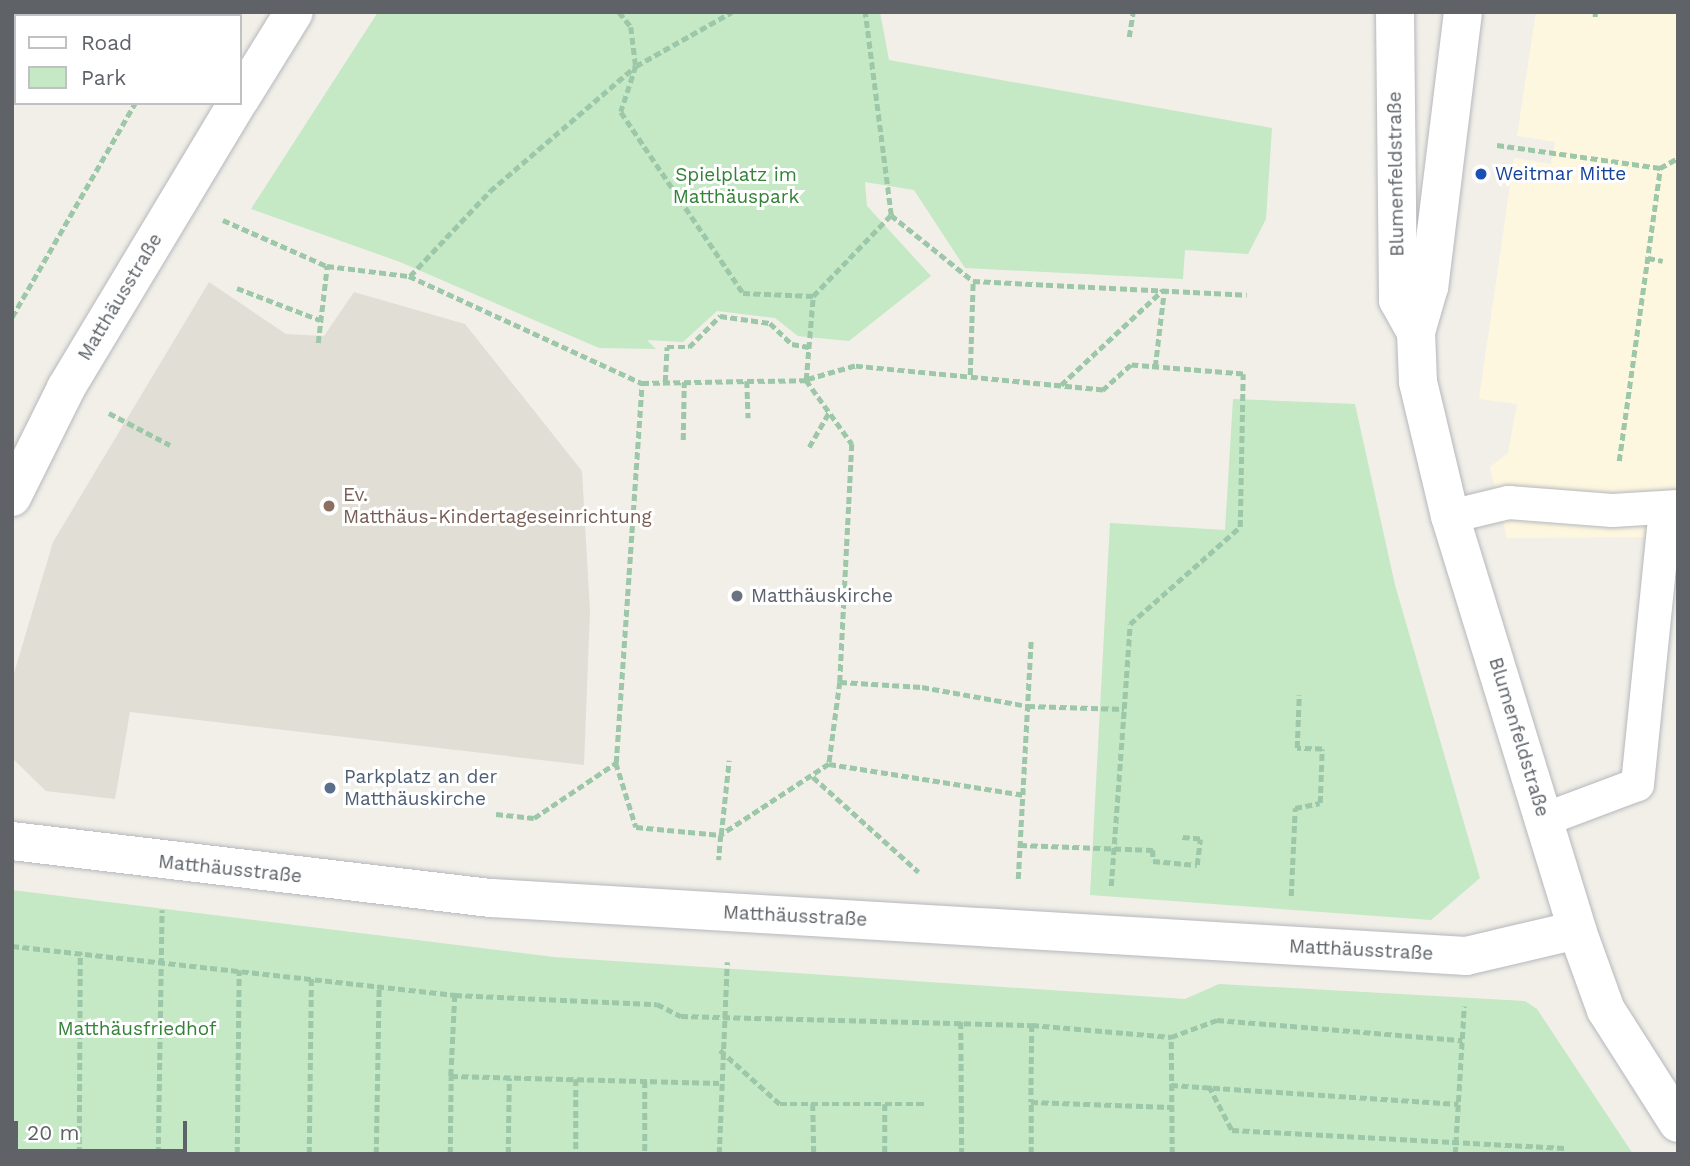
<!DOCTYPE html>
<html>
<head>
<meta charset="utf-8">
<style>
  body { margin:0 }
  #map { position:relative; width:1690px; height:1166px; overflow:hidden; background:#f1efe8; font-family:"Work Sans",sans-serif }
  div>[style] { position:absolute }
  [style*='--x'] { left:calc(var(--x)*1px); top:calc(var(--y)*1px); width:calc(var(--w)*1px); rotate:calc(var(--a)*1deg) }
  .commercial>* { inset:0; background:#fef7e0 }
  .education>* { inset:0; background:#e1ded6 }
  .green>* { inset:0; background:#c5e8c5 }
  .path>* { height:4.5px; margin-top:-2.25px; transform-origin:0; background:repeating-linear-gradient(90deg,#9cc7a9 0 7px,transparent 0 10.5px) }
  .roads { filter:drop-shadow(0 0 2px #b5b8bc) drop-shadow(0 0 2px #b5b8bc) }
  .lane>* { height:33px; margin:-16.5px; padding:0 16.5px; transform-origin:16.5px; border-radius:16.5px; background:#fff }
  .street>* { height:38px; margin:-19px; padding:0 19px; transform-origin:19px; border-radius:19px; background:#fff }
  .dots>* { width:19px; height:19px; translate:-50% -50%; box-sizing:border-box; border:4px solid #fff; border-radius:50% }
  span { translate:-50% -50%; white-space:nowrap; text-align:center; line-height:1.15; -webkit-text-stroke:6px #fff; paint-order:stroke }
  .street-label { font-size:19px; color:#5f6368 }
  .transit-label { font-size:19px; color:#164399 }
  .left { translate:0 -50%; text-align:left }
  .park-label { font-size:19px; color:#348238 }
  .education-label { font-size:19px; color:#785e54 }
  .worship-label { font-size:19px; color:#5b616d }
  .service-label { font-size:19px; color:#4e5e75 }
  .frame { position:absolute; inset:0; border:14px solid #5f6368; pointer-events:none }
  .legend { position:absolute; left:14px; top:14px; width:228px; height:91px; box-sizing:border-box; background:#fff; border:2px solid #bfc1c3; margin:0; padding:9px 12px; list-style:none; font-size:21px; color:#5f6368 }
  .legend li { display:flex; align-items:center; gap:14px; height:35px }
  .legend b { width:35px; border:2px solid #bfc1c3 }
  .scale { position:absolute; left:14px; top:1121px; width:173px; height:32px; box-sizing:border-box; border:4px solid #5f6368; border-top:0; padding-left:9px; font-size:21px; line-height:24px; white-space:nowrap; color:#5f6368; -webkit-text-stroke:5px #fff; paint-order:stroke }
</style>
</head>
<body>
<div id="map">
  <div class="commercial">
    <div style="clip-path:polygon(1536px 12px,1678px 12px,1678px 537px,1507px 538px,1490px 467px,1508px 453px,1517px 404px,1479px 399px,1514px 158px,1551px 164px,1555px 142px,1517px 136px)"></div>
  </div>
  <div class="education">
    <div style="clip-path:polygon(209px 282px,286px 334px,324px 336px,354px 292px,465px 324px,582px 471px,590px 611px,584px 765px,130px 712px,115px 799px,46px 791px,12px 758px,12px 680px,53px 542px)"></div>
  </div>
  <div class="green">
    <div style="clip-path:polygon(378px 12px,880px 12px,889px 60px,1272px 128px,1266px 219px,1248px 254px,1185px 250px,1183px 279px,965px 268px,914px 190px,865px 182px,867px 206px,931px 276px,849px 341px,798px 336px,775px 318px,717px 311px,683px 342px,647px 340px,656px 349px,599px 348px,400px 262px,251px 209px)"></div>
    <div style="clip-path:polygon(1233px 399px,1355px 404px,1395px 585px,1480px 878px,1431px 920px,1090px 895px,1110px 523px,1225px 530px)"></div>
    <div style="clip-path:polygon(12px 890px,554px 957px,1185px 999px,1219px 984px,1525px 1001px,1537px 1009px,1633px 1154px,12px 1154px)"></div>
  </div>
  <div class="path">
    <div style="--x:619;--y:12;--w:19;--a:51"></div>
    <div style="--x:631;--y:27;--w:39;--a:83"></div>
    <div style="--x:636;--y:66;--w:48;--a:108.1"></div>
    <div style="--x:621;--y:112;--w:218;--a:56"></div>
    <div style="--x:743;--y:293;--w:70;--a:2.5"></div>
    <div style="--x:189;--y:16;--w:4;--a:-63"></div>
    <div style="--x:1595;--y:17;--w:5;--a:-90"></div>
    <div style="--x:1129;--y:37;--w:25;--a:-81"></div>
    <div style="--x:1497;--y:145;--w:165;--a:8"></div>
    <div style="--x:1660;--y:168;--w:21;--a:-29"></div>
    <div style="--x:891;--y:215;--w:105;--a:38.8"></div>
    <div style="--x:973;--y:281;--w:274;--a:2.9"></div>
    <div style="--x:223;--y:220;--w:114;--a:23.9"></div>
    <div style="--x:327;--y:266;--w:83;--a:7"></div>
    <div style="--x:409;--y:276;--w:256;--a:24.7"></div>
    <div style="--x:642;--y:383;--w:164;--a:-1"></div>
    <div style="--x:806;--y:380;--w:79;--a:54.3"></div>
    <div style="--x:852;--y:444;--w:238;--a:92.9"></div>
    <div style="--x:840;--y:682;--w:83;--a:97.6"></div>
    <div style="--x:829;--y:764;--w:129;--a:146.7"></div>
    <div style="--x:721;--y:835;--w:75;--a:-83.9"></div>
    <div style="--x:1648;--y:258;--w:15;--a:11"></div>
    <div style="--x:410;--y:276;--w:117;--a:-46.7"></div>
    <div style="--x:490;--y:191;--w:192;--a:-40.6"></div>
    <div style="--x:636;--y:66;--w:110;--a:-29.4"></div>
    <div style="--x:237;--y:288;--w:89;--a:21.1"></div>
    <div style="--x:12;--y:317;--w:247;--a:-60.1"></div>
    <div style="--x:318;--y:343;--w:78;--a:-83.3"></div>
    <div style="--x:1155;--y:367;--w:77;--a:-83.2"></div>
    <div style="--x:970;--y:375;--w:94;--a:-88.2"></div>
    <div style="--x:747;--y:381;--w:37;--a:88"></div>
    <div style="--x:665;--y:382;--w:35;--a:-87"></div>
    <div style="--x:667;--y:347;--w:22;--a:0"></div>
    <div style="--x:689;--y:347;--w:44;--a:-45"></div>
    <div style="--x:720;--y:316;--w:50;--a:8"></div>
    <div style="--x:770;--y:323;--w:30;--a:44"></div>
    <div style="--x:792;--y:344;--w:17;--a:10"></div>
    <div style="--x:1061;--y:385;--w:139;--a:-43"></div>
    <div style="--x:109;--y:413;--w:69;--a:27.7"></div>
    <div style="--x:683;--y:440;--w:58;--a:-89"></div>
    <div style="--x:809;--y:447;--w:39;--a:-60"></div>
    <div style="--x:1619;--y:461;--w:296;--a:-82"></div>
    <div style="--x:840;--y:682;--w:82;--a:3.5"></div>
    <div style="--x:922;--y:687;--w:108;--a:10.2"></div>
    <div style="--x:1028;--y:706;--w:96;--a:1.8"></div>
    <div style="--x:1124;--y:709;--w:85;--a:-86"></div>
    <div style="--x:1130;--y:624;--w:147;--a:-41.4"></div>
    <div style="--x:1240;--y:527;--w:153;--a:-88.9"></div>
    <div style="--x:1243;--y:374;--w:112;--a:-175.4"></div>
    <div style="--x:1131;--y:365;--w:38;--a:138"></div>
    <div style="--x:1103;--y:390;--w:249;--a:-174.5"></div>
    <div style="--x:855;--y:366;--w:51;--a:164.1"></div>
    <div style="--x:806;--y:380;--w:84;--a:-85.2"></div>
    <div style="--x:813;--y:296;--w:112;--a:-46.1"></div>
    <div style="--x:891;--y:215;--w:205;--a:-97.3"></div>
    <div style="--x:616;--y:763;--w:67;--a:72.6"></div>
    <div style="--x:636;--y:827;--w:85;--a:5.4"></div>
    <div style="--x:721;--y:835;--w:25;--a:95"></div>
    <div style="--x:829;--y:764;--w:197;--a:9"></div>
    <div style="--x:813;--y:777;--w:142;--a:41.9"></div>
    <div style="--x:496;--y:814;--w:38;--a:6"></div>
    <div style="--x:534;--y:818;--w:99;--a:-33.9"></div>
    <div style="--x:616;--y:763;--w:381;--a:-86.1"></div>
    <div style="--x:1020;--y:845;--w:133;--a:2.2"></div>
    <div style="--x:1153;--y:850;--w:11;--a:90"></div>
    <div style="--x:1153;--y:861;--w:44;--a:5.2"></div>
    <div style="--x:1197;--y:865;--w:26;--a:-83"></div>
    <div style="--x:1200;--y:839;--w:21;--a:-175"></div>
    <div style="--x:1018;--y:879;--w:238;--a:-86.9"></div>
    <div style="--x:1111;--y:886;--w:177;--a:-85.8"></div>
    <div style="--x:1291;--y:896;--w:88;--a:-87.4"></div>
    <div style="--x:1295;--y:808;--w:25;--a:-11"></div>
    <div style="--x:1320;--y:803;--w:54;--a:-87.9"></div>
    <div style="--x:1322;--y:749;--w:25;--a:-178"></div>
    <div style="--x:1297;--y:748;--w:53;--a:-87.8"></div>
    <div style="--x:12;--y:946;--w:446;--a:6.3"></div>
    <div style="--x:455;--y:995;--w:202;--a:2.6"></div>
    <div style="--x:657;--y:1004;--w:27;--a:27"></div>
    <div style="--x:681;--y:1016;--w:351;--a:1.5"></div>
    <div style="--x:1032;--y:1025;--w:140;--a:4.9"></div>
    <div style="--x:455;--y:995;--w:81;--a:92.8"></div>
    <div style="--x:451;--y:1076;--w:268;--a:1.5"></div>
    <div style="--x:961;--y:1022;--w:132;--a:89.6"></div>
    <div style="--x:1032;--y:1025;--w:77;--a:90.7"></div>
    <div style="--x:1031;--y:1102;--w:140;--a:2"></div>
    <div style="--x:720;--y:1050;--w:81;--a:42"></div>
    <div style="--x:780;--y:1104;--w:105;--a:0"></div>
    <div style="--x:885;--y:1104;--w:50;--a:90"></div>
    <div style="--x:576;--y:1079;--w:75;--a:90"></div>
    <div style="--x:645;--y:1081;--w:73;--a:90"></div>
    <div style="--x:1171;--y:1085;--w:288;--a:3.8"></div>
    <div style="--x:1209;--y:1086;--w:50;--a:62.4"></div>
    <div style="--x:1232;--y:1130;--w:333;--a:3.1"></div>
    <div style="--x:813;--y:1104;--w:50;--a:88.9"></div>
    <div style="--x:885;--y:1104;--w:39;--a:0"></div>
    <div style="--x:79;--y:1154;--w:201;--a:-89.7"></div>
    <div style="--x:158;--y:1154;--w:244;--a:-89.1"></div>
    <div style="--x:237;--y:1154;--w:184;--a:-89.4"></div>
    <div style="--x:309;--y:1154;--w:176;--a:-89.3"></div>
    <div style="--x:376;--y:1154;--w:167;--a:-89"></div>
    <div style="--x:450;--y:1154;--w:78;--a:-89.3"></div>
    <div style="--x:508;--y:1154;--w:76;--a:-89.2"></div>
    <div style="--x:719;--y:1154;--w:192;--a:-87.6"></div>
    <div style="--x:1031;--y:1154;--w:52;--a:-90"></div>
    <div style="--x:1172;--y:1154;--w:117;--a:-90.5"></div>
    <div style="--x:1171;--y:1037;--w:49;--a:-20.3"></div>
    <div style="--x:1217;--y:1020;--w:246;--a:4.7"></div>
    <div style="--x:1455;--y:1154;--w:148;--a:-86.5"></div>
  </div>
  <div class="roads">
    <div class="lane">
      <div style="--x:1450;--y:516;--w:60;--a:-13.6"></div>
      <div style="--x:1508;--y:502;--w:104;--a:4.4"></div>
      <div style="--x:1612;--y:510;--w:66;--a:-3.5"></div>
      <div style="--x:1544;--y:819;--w:99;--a:-20.6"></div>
      <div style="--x:1637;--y:784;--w:278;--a:-84.2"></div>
    </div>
    <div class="street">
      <div style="--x:1395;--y:12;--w:288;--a:89.4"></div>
      <div style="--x:1398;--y:300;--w:37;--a:61"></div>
      <div style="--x:1463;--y:12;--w:277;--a:97"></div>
      <div style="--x:1429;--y:287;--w:47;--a:106.1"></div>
      <div style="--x:1416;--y:332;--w:50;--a:87.7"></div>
      <div style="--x:1418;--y:382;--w:138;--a:76.6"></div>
      <div style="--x:1450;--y:516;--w:433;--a:72.9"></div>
      <div style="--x:1577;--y:930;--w:85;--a:70.1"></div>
      <div style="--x:1606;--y:1010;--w:134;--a:57.5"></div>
      <div style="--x:240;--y:99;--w:102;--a:-58.2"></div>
      <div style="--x:12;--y:497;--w:122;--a:-63.6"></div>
      <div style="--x:66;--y:388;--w:332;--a:-59"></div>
      <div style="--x:12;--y:841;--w:483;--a:6.8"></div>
      <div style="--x:492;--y:898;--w:976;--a:3.41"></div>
      <div style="--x:1466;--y:956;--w:114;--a:-13.2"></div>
    </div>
  </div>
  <div class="dots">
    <div style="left:1481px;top:174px;background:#1a4fb4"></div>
    <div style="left:329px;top:506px;background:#8d6e63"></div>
    <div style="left:737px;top:596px;background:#6b7280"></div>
    <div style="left:330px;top:788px;background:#5c6f8a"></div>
  </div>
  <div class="street-label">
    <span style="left:1396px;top:174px;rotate:-91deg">Blumenfeldstraße</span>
    <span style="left:120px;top:297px;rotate:-59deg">Matthäusstraße</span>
    <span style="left:1519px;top:737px;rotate:73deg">Blumenfeldstraße</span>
    <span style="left:230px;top:869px;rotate:6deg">Matthäusstraße</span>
    <span style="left:795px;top:916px;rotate:3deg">Matthäusstraße</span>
    <span style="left:1361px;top:950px;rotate:3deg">Matthäusstraße</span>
  </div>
  <div class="transit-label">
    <span class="left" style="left:1495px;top:174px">Weitmar Mitte</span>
  </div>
  <div class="park-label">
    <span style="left:736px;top:186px">Spielplatz im<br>Matthäuspark</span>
    <span style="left:137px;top:1029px">Matthäusfriedhof</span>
  </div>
  <div class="education-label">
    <span class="left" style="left:343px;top:506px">Ev.<br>Matthäus-Kindertageseinrichtung</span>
  </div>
  <div class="worship-label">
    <span class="left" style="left:751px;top:596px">Matthäuskirche</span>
  </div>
  <div class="service-label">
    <span class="left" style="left:344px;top:788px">Parkplatz an der<br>Matthäuskirche</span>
  </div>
  <div class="frame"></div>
  <ul class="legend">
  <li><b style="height:9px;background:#fff"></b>Road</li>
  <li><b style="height:19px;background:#c5e8c5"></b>Park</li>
  </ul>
  <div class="scale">20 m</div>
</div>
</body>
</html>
